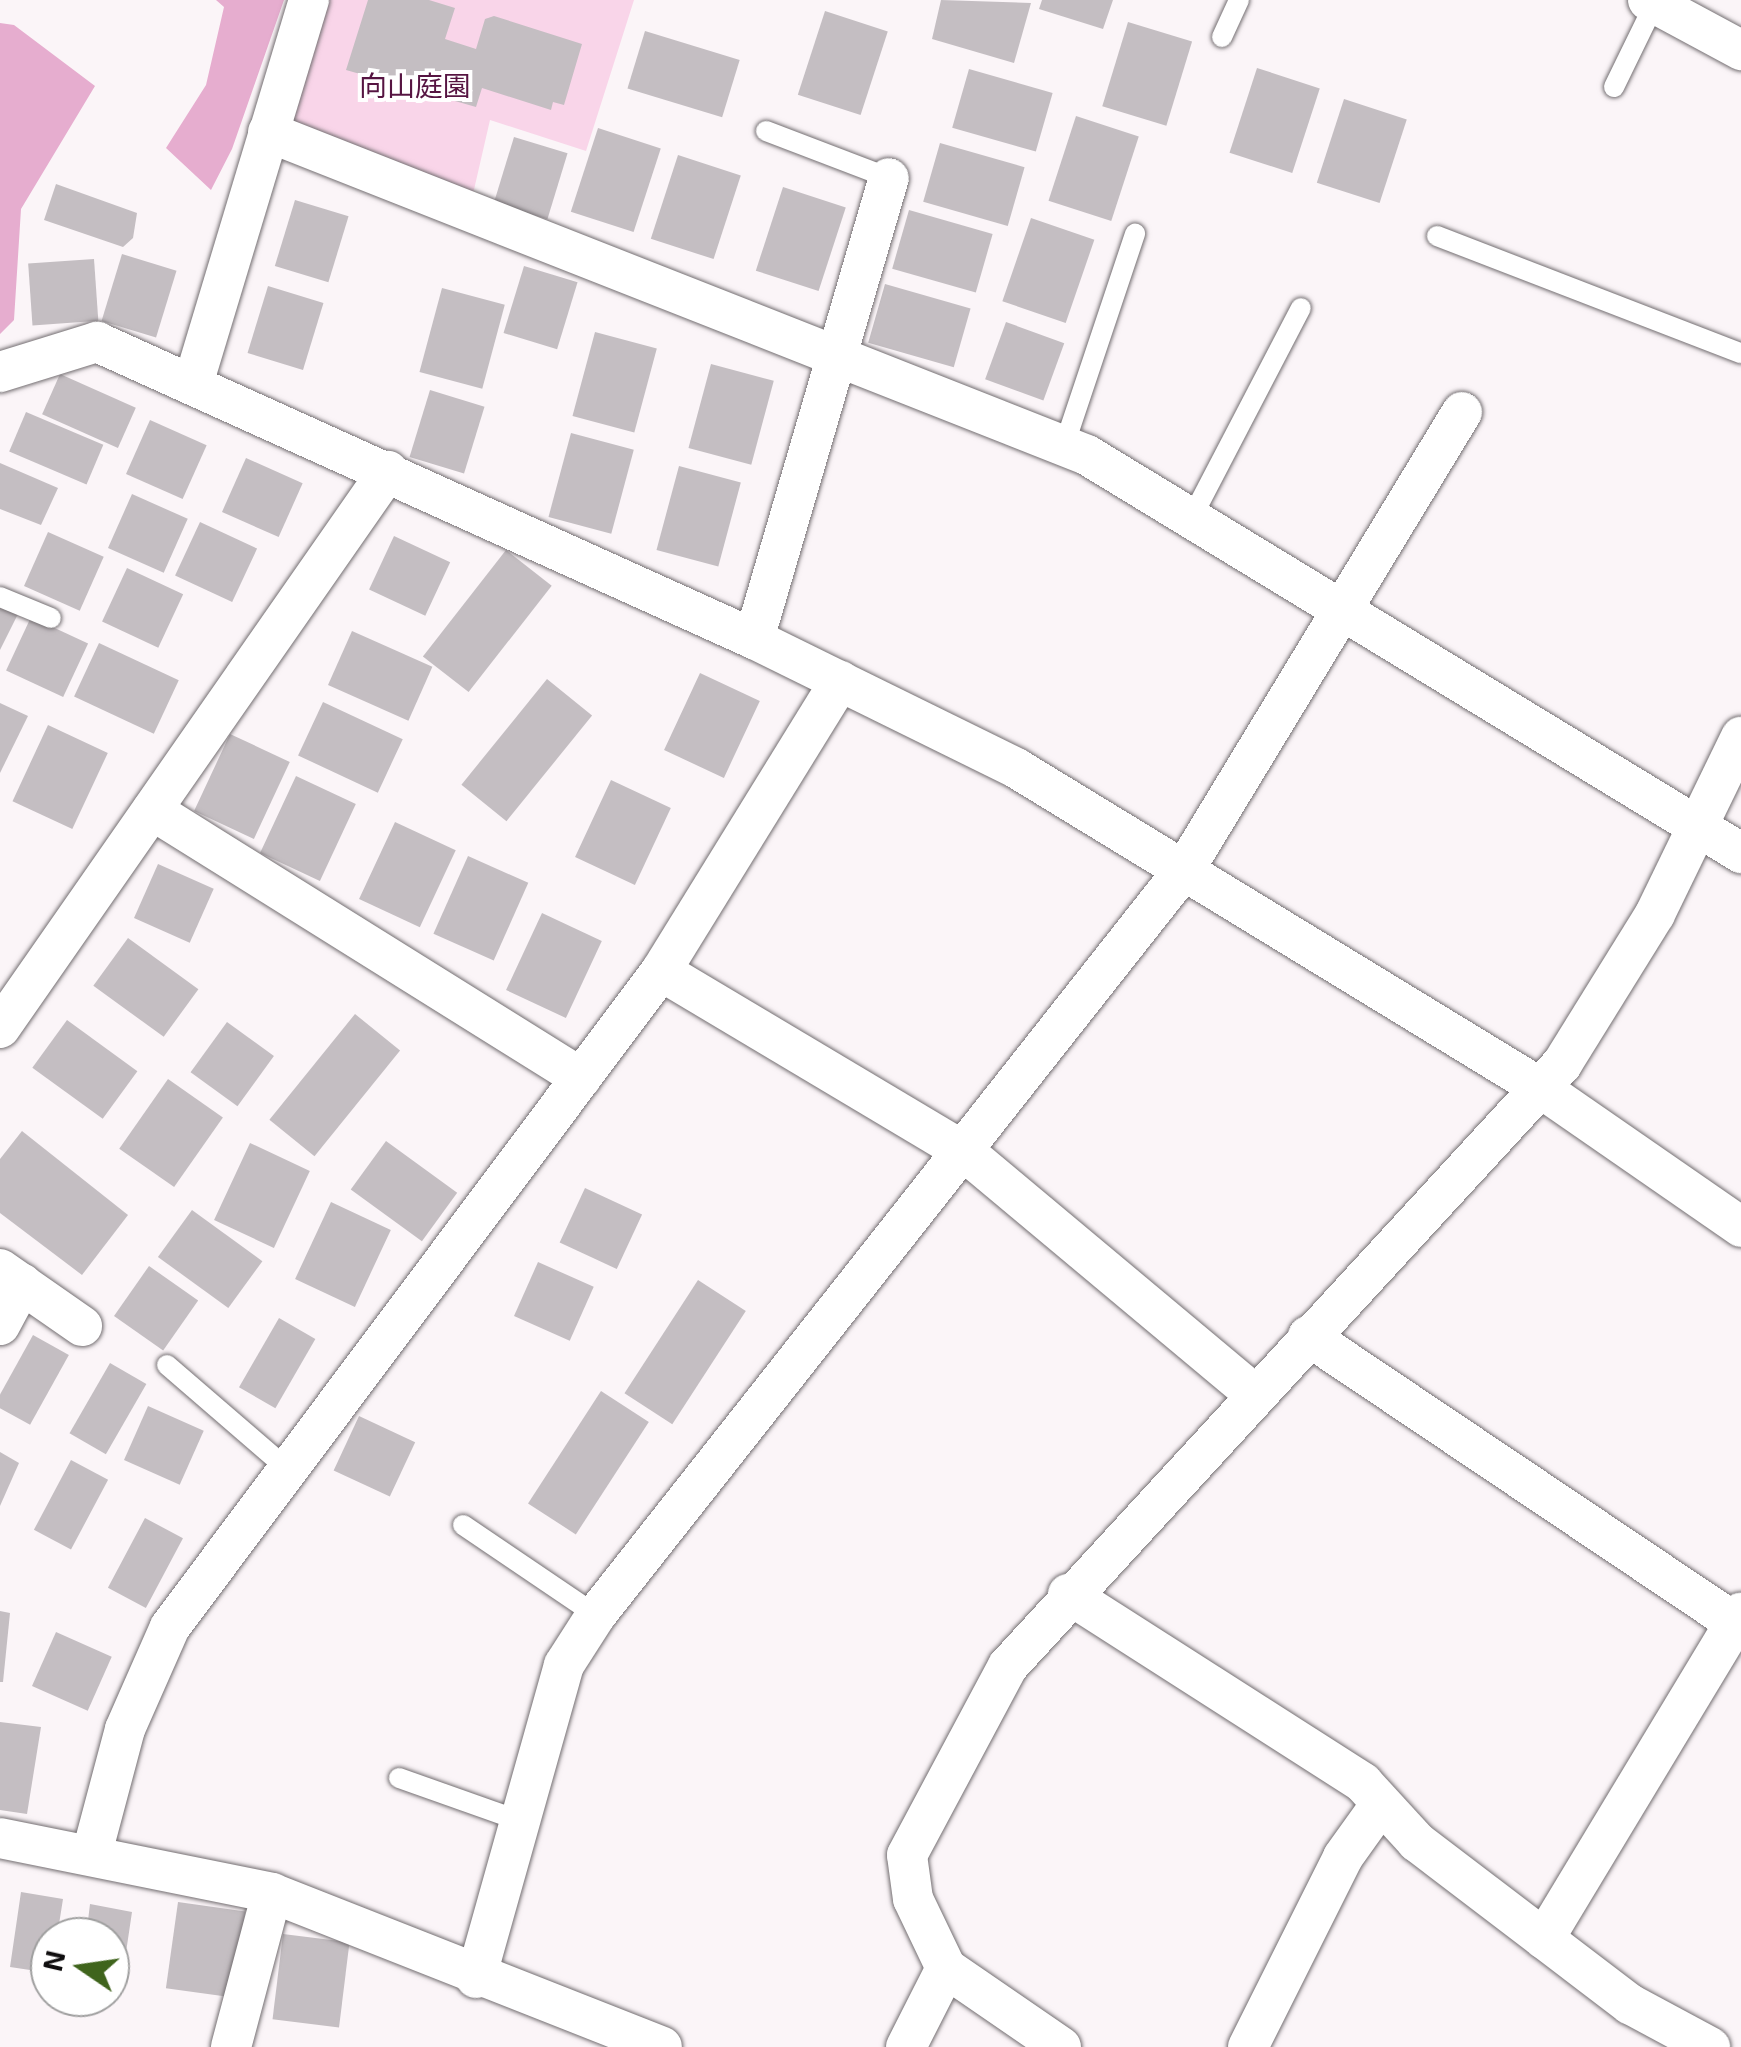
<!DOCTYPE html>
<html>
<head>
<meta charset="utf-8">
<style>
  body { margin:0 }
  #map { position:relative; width:1741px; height:2047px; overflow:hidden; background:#fbf5f8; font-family:"Exo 2","Noto Sans JP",sans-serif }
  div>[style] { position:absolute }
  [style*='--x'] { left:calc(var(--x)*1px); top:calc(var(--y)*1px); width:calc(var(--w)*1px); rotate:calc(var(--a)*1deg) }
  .green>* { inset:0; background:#f9d5e9 }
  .forest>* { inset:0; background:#e6adcf }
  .building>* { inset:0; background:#c4bec2; transform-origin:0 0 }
  .roads { filter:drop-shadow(0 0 2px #736e71) drop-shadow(0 0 2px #736e71) }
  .service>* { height:20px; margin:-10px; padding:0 10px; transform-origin:10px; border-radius:10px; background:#fff }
  .minor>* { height:40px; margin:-20px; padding:0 20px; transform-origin:20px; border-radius:20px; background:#fff }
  span { translate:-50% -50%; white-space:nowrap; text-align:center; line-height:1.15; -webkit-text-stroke:8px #fff; paint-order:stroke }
  .park-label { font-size:28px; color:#561442 }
  .north { position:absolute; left:30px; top:1917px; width:100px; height:100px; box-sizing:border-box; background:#fff; border:2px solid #9f9f9f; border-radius:50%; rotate:283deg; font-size:28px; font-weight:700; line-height:40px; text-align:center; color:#100e0f }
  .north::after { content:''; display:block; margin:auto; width:35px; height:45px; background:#3f641c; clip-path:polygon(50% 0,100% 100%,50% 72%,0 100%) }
</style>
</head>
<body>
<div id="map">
  <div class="green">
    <div style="clip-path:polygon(323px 0,634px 0,586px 151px,490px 120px,473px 194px,282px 122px)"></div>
  </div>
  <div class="forest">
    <div style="clip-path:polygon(216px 0,284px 0,232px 149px,211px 190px,166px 148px,206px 85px,224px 7px)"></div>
    <div style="clip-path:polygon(0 23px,14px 25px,95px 86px,21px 209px,14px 320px,0 334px)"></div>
  </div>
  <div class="building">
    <div style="clip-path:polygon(368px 0,429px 0,455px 8px,445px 39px,476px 49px,485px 19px,494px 16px,582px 44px,564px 105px,553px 102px,551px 110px,482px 88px,476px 107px,346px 70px)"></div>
    <div style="clip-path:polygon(941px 0,1031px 3px,1014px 63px,932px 39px)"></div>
    <div style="clip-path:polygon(1042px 0,1113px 0,1103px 29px,1039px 9px)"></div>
    <div style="left:825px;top:11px;width:66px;height:88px;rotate:18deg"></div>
    <div style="left:1128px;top:22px;width:67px;height:88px;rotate:17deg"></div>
    <div style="left:645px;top:31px;width:99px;height:60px;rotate:17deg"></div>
    <div style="left:1257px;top:68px;width:66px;height:89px;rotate:18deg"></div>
    <div style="left:969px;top:69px;width:87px;height:61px;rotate:16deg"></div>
    <div style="left:1344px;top:99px;width:66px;height:88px;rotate:18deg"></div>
    <div style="left:1076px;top:116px;width:66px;height:89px;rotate:18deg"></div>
    <div style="left:598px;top:128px;width:66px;height:88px;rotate:18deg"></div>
    <div style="left:514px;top:137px;width:56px;height:69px;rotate:17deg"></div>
    <div style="left:940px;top:143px;width:88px;height:61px;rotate:16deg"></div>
    <div style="left:678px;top:155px;width:66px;height:88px;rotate:18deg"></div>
    <div style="clip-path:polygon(56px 184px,137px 213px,133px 238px,123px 247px,44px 220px)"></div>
    <div style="left:783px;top:187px;width:66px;height:88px;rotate:18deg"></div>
    <div style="left:295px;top:200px;width:56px;height:69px;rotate:17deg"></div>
    <div style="left:909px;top:210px;width:87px;height:61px;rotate:16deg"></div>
    <div style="left:1031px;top:218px;width:67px;height:88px;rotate:19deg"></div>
    <div style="left:122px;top:254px;width:57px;height:70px;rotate:17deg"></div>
    <div style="left:94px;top:259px;width:62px;height:66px;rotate:86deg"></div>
    <div style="left:524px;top:266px;width:56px;height:70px;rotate:17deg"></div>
    <div style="left:885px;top:284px;width:89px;height:61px;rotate:16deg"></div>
    <div style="left:268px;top:286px;width:58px;height:70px;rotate:17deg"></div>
    <div style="left:442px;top:288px;width:65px;height:87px;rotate:15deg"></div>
    <div style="left:1006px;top:322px;width:62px;height:61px;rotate:20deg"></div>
    <div style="left:595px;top:332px;width:64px;height:87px;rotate:15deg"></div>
    <div style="left:711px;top:364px;width:65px;height:87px;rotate:15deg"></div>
    <div style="left:60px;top:374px;width:83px;height:44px;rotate:24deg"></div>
    <div style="left:430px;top:390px;width:57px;height:70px;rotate:17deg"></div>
    <div style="left:26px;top:412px;width:84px;height:43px;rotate:23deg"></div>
    <div style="left:150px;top:420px;width:62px;height:59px;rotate:24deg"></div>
    <div style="left:571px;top:433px;width:65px;height:87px;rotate:15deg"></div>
    <div style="left:246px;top:458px;width:62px;height:59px;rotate:24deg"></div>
    <div style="clip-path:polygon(0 463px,58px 488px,41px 525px,0 509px)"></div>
    <div style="left:679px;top:466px;width:64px;height:87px;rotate:15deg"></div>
    <div style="left:132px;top:494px;width:61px;height:59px;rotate:24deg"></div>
    <div style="left:200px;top:522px;width:63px;height:59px;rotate:25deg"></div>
    <div style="left:48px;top:532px;width:61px;height:59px;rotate:24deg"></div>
    <div style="left:394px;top:536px;width:62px;height:59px;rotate:25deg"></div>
    <div style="left:506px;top:550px;width:58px;height:135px;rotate:38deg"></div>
    <div style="left:127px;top:568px;width:62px;height:59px;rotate:25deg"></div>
    <div style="clip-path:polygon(0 607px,18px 614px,0 650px)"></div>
    <div style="left:31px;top:617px;width:63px;height:59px;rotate:25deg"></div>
    <div style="left:352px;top:631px;width:88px;height:59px;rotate:24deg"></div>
    <div style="left:99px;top:643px;width:88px;height:59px;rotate:25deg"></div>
    <div style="left:700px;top:673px;width:66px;height:85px;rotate:25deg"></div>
    <div style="left:547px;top:679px;width:58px;height:136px;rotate:39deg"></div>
    <div style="left:323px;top:702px;width:88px;height:59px;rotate:25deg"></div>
    <div style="clip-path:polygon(0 703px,28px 716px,0 773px)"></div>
    <div style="left:48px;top:725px;width:66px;height:84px;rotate:25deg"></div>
    <div style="left:230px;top:734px;width:66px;height:85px;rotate:25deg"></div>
    <div style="left:296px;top:776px;width:66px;height:85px;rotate:25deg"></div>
    <div style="left:611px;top:780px;width:66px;height:85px;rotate:25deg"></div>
    <div style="left:395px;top:822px;width:67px;height:85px;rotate:25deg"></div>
    <div style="left:468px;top:856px;width:66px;height:85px;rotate:24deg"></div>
    <div style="left:158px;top:864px;width:61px;height:59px;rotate:24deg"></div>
    <div style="left:542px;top:913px;width:66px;height:85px;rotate:25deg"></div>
    <div style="left:128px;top:938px;width:87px;height:59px;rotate:36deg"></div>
    <div style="left:355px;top:1014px;width:58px;height:136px;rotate:39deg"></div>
    <div style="left:67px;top:1020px;width:87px;height:59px;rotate:36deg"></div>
    <div style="left:227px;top:1022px;width:58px;height:62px;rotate:36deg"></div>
    <div style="left:168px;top:1079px;width:67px;height:85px;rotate:35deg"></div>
    <div style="clip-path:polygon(22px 1131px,128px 1215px,82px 1275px,0 1213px,0 1159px)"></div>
    <div style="left:386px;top:1141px;width:88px;height:60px;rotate:36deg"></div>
    <div style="left:250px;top:1143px;width:66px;height:85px;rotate:25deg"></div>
    <div style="left:585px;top:1188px;width:63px;height:60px;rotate:25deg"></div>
    <div style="left:331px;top:1202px;width:66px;height:85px;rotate:25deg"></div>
    <div style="left:192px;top:1210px;width:87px;height:58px;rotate:36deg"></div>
    <div style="left:538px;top:1262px;width:61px;height:59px;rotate:24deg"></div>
    <div style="left:149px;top:1266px;width:60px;height:61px;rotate:35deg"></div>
    <div style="left:698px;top:1280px;width:57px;height:135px;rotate:33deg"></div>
    <div style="left:279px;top:1318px;width:42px;height:80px;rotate:30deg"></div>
    <div style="left:33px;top:1335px;width:41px;height:80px;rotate:29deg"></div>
    <div style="left:110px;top:1363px;width:42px;height:81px;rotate:30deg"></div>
    <div style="left:601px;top:1391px;width:57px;height:134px;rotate:33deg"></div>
    <div style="left:148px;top:1406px;width:61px;height:59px;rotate:24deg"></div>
    <div style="left:359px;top:1416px;width:62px;height:60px;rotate:25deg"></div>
    <div style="clip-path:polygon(0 1452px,19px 1463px,0 1506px)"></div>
    <div style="left:71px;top:1460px;width:42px;height:79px;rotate:28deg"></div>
    <div style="left:145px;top:1518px;width:43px;height:79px;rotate:28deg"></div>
    <div style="clip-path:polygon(0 1611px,10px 1613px,3px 1682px,0 1682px)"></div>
    <div style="left:56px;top:1632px;width:61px;height:59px;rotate:24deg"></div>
    <div style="clip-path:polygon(0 1722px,41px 1727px,27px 1814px,0 1810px)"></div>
    <div style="clip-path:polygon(21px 1892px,63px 1899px,57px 1937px,50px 1937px,50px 1973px,10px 1967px)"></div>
    <div style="left:178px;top:1902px;width:68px;height:87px;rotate:8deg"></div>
    <div style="clip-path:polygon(90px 1904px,132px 1912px,121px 1986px,110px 1984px,110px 1937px,86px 1937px)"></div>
    <div style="left:283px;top:1934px;width:67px;height:86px;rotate:7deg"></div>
  </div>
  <div class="roads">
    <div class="service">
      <div style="--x:1222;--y:37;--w:41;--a:-65.3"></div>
      <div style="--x:1614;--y:87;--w:93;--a:-64"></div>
      <div style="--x:766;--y:131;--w:132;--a:20.9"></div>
      <div style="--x:1437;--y:236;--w:326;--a:21.1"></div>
      <div style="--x:1064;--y:446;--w:224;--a:-71.5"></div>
      <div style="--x:1190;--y:521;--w:240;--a:-62.5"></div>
      <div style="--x:0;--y:597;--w:55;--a:22.4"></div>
      <div style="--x:167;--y:1365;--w:162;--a:40.8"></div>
      <div style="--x:463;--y:1525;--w:161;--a:34.1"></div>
      <div style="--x:399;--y:1778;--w:132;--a:19.5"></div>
    </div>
    <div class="minor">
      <div style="--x:1648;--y:0;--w:106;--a:28.3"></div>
      <div style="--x:268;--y:132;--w:880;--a:21.52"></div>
      <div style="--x:1087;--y:455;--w:766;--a:31.32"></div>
      <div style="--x:0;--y:372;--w:102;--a:-17.2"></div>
      <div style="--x:97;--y:342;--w:721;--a:24.33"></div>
      <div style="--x:754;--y:639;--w:292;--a:26.2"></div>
      <div style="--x:1016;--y:768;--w:616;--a:31.39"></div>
      <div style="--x:1542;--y:1089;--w:242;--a:34.7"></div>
      <div style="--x:193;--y:384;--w:401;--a:-73.2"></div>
      <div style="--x:754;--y:639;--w:480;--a:-73.7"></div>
      <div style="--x:152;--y:810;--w:506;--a:31.99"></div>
      <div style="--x:661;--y:971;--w:355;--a:30.8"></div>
      <div style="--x:966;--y:1153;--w:376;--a:39.9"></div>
      <div style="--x:0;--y:1028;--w:679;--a:-55.14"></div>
      <div style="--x:0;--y:1269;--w:100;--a:34.8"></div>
      <div style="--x:0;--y:1325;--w:47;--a:-61.8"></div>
      <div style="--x:1308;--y:1336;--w:522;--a:33.9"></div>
      <div style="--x:1068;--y:1594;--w:350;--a:32.6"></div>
      <div style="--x:1363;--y:1783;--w:80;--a:47.5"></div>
      <div style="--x:1417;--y:1842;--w:268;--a:37.3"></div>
      <div style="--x:1630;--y:2004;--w:91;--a:28.3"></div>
      <div style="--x:0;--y:1838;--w:278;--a:11.4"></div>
      <div style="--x:272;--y:1893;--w:419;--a:21.5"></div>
      <div style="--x:92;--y:1853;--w:128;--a:-75.1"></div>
      <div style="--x:125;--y:1729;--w:111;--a:-66.2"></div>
      <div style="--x:170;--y:1627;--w:819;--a:-53.19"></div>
      <div style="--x:661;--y:971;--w:341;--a:-58.3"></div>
      <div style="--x:1544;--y:1939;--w:381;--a:-58.9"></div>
      <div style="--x:476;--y:1978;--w:325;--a:-74.3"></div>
      <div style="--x:564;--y:1665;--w:59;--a:-57.4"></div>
      <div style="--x:596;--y:1615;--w:953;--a:-51.73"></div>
      <div style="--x:1186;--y:867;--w:532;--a:-58.76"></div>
      <div style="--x:231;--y:2047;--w:159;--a:-75.1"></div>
      <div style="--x:906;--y:2047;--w:89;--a:-63.1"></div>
      <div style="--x:1061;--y:2047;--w:140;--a:-145.5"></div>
      <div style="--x:946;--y:1968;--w:76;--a:-115.6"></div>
      <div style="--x:913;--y:1899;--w:44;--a:-97.8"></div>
      <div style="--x:907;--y:1855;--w:214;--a:-61.9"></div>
      <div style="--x:1008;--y:1666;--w:818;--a:-47.38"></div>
      <div style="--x:1562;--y:1064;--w:176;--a:-58.2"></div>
      <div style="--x:1655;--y:914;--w:197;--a:-64.1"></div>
      <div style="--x:1248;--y:2047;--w:212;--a:-63.4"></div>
      <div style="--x:1343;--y:1857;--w:65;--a:-54.4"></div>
    </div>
  </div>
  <div class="park-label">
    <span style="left:415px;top:85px">向山庭園</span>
  </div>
  <div class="north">N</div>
</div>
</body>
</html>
